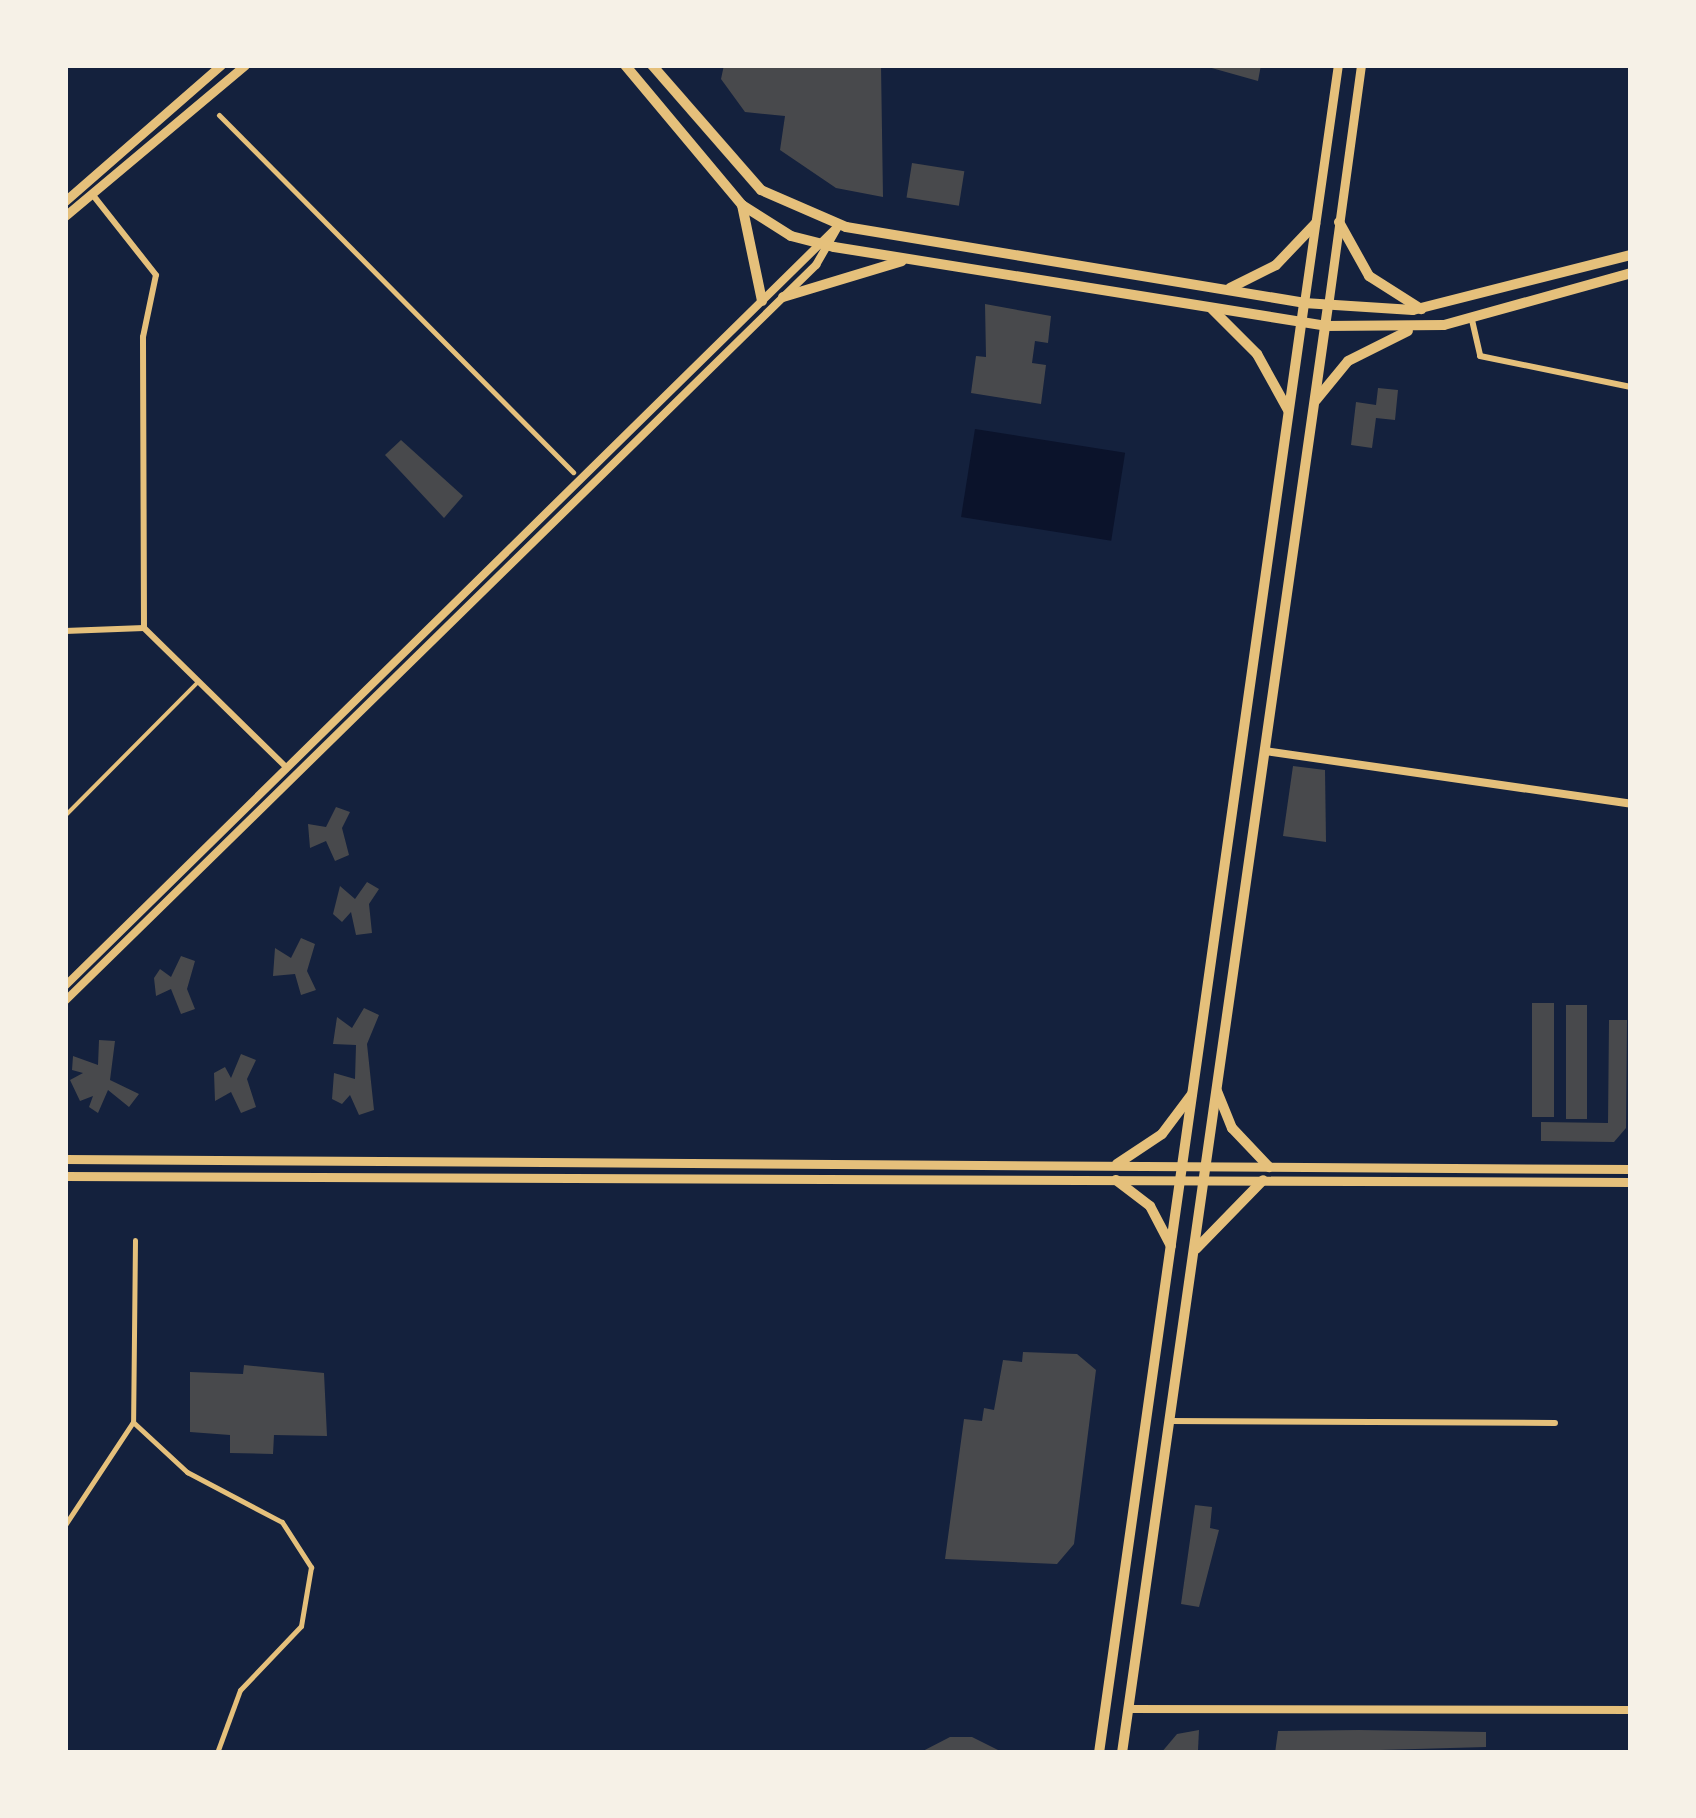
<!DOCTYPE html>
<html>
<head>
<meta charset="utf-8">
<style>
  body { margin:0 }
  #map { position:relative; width:1696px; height:1818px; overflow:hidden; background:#14213d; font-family:Barlow,sans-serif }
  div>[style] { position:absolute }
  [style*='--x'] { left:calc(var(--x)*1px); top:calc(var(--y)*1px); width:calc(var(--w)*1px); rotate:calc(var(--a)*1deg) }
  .water>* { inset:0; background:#0b132b; transform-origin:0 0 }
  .building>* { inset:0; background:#48494c; transform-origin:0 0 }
  .service>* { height:4px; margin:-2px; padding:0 2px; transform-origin:2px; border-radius:2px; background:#e5c07b }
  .pedestrian>* { height:5px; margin:-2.5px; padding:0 2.5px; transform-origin:2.5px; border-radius:2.5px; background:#e5c07b }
  .minor>* { height:6px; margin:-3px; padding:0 3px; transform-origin:3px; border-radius:3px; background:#e5c07b }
  .tertiary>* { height:8px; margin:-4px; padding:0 4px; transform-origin:4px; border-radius:4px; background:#e5c07b }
  .secondary>* { height:9px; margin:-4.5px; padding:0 4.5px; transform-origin:4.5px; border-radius:4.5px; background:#e5c07b }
  .primary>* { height:10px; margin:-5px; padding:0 5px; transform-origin:5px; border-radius:5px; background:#e5c07b }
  span { translate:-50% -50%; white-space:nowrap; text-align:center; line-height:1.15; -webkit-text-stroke:8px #f6f1e7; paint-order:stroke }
  .frame { position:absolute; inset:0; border:68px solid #f6f1e7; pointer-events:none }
</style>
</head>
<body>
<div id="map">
  <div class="water">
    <div style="left:975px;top:429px;width:152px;height:89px;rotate:9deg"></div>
  </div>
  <div class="building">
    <div style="clip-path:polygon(724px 65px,881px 65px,883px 197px,836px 188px,780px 150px,785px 116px,745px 112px,721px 79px)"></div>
    <div style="clip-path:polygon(1201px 65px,1261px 65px,1258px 81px)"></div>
    <div style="left:912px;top:163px;width:53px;height:35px;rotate:9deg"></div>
    <div style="clip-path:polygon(985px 304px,1051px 316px,1048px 343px,1035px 341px,1032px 363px,1046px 365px,1041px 404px,971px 393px,976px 356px,986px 357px)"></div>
    <div style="clip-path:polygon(1378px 388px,1398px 390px,1395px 420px,1376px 418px,1372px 448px,1351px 445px,1356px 402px,1376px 405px)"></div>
    <div style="clip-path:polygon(401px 440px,463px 496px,444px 518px,385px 455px)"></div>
    <div style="clip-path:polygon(1293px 766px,1325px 770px,1326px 842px,1283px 836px)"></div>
    <div style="clip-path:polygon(336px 807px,350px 812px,342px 828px,349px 855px,335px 861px,326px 841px,310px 848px,308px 824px,326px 827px)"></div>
    <div style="clip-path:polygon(367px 882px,379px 889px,369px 904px,372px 933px,356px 935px,351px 912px,342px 922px,333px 914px,340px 886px,355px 899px)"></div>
    <div style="clip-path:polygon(301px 938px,315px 944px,307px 971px,316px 990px,301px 995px,295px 974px,273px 976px,275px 948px,291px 958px)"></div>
    <div style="clip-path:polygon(181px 956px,195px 961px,187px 989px,195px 1009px,181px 1014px,171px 989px,156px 996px,154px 978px,160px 969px,171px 977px)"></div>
    <div style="left:1532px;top:1003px;width:22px;height:114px"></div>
    <div style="left:1566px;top:1005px;width:21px;height:114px"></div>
    <div style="clip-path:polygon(364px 1008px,379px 1015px,367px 1044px,374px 1110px,359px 1115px,350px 1095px,342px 1104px,332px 1099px,334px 1073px,355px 1079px,356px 1045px,333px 1044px,337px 1017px,352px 1028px)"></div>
    <div style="clip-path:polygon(1609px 1020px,1627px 1020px,1626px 1128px,1614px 1142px,1541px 1141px,1541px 1122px,1608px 1123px)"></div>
    <div style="clip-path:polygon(99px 1040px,115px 1041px,110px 1080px,139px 1094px,129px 1107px,108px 1090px,98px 1113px,89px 1107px,93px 1096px,80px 1101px,70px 1080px,83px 1073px,72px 1070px,73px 1056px,98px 1065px)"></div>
    <div style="clip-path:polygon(241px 1054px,256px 1060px,247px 1079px,256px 1107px,241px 1113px,231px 1092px,215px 1101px,214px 1073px,225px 1067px,231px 1078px)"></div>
    <div style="clip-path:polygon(1023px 1352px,1077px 1354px,1096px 1370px,1074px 1544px,1057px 1564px,945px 1559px,964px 1419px,982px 1421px,984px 1408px,994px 1410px,1003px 1360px,1022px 1362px)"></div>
    <div style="clip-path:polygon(244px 1365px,324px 1373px,327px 1436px,274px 1435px,273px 1454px,230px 1453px,230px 1435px,190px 1432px,190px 1372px,243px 1374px)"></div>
    <div style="clip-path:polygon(1195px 1505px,1212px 1507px,1210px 1528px,1219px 1530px,1199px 1607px,1181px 1604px)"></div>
    <div style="clip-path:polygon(1199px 1730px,1198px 1750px,1161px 1753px,1177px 1734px)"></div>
    <div style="clip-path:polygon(1359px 1730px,1486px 1732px,1486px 1747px,1275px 1753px,1278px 1731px)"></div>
    <div style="clip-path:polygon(950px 1737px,972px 1737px,1004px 1753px,919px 1753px)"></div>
  </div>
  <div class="service">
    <div style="--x:65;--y:816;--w:189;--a:-45.2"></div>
  </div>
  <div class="pedestrian">
    <div style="--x:219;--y:115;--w:503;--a:45.24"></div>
    <div style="--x:135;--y:1240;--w:182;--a:90.6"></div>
    <div style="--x:133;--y:1422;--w:74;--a:42.8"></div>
    <div style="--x:187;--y:1472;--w:107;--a:27.8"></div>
    <div style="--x:282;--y:1522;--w:54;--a:57.2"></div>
    <div style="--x:311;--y:1567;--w:60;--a:99.6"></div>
    <div style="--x:301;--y:1626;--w:88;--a:133.6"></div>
    <div style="--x:240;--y:1690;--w:67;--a:110.1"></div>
    <div style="--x:65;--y:1525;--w:123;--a:-56.6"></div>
  </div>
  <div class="minor">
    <div style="--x:1472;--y:320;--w:37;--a:77"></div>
    <div style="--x:1480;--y:356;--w:154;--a:11.6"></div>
    <div style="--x:144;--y:628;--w:200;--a:44.4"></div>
    <div style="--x:65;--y:631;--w:79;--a:-2.2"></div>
    <div style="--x:144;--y:628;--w:291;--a:-90.2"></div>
    <div style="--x:143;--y:337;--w:63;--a:-78.2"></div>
    <div style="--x:156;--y:275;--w:103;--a:-128.3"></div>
    <div style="--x:1169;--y:1421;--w:386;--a:0.3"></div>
  </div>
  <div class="tertiary">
    <div style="--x:1265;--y:751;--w:370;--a:8.2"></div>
    <div style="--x:65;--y:986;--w:1085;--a:-44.51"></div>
    <div style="--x:65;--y:1001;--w:1052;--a:-44.42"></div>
    <div style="--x:816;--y:265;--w:46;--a:-60.1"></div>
    <div style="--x:1128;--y:1709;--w:503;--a:0.11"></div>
  </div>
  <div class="secondary">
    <div style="--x:65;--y:201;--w:207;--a:-41.1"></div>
    <div style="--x:65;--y:216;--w:235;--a:-40"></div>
    <div style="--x:1304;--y:303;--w:240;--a:-81.9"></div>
    <div style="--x:1328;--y:306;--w:243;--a:-82.2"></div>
    <div style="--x:65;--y:1159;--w:1566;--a:0.37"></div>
    <div style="--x:65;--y:1176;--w:1566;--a:0.22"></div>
  </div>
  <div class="primary">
    <div style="--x:625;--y:65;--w:182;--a:50.1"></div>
    <div style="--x:742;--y:205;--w:58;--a:32.3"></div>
    <div style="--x:791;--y:236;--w:44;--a:14.3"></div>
    <div style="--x:834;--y:247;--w:497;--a:9.1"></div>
    <div style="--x:1325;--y:326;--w:119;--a:-0.5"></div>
    <div style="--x:1444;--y:325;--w:194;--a:-15.5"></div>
    <div style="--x:652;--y:65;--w:166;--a:48.9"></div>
    <div style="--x:761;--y:190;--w:93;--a:23.5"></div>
    <div style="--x:846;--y:227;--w:464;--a:9.4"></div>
    <div style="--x:1304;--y:303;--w:109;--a:3.7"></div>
    <div style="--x:1413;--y:310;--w:225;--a:-14.2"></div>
    <div style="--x:742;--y:205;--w:98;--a:78.2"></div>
    <div style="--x:1339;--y:222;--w:62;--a:60.9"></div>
    <div style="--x:1369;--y:276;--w:62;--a:32.4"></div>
    <div style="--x:1230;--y:288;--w:51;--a:-26.6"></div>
    <div style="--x:1276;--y:265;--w:57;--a:-46.4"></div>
    <div style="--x:783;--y:297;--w:124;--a:-16.8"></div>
    <div style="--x:1212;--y:309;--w:64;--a:45"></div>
    <div style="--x:1257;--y:354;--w:64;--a:61"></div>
    <div style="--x:1316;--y:400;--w:50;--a:-50.6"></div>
    <div style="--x:1348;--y:361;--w:67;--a:-26.6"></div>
    <div style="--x:1217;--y:1091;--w:40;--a:68"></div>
    <div style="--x:1232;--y:1128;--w:54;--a:46.5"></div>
    <div style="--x:1117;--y:1164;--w:54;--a:-33.7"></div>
    <div style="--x:1162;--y:1134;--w:50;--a:-53.1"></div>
    <div style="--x:1116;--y:1180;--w:43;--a:37.4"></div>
    <div style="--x:1150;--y:1206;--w:45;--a:62.3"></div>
    <div style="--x:1196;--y:1249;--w:96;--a:-45.8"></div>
    <div style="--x:1099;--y:1753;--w:1464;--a:-81.95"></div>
    <div style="--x:1122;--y:1753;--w:1462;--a:-81.9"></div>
  </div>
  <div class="frame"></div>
</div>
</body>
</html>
